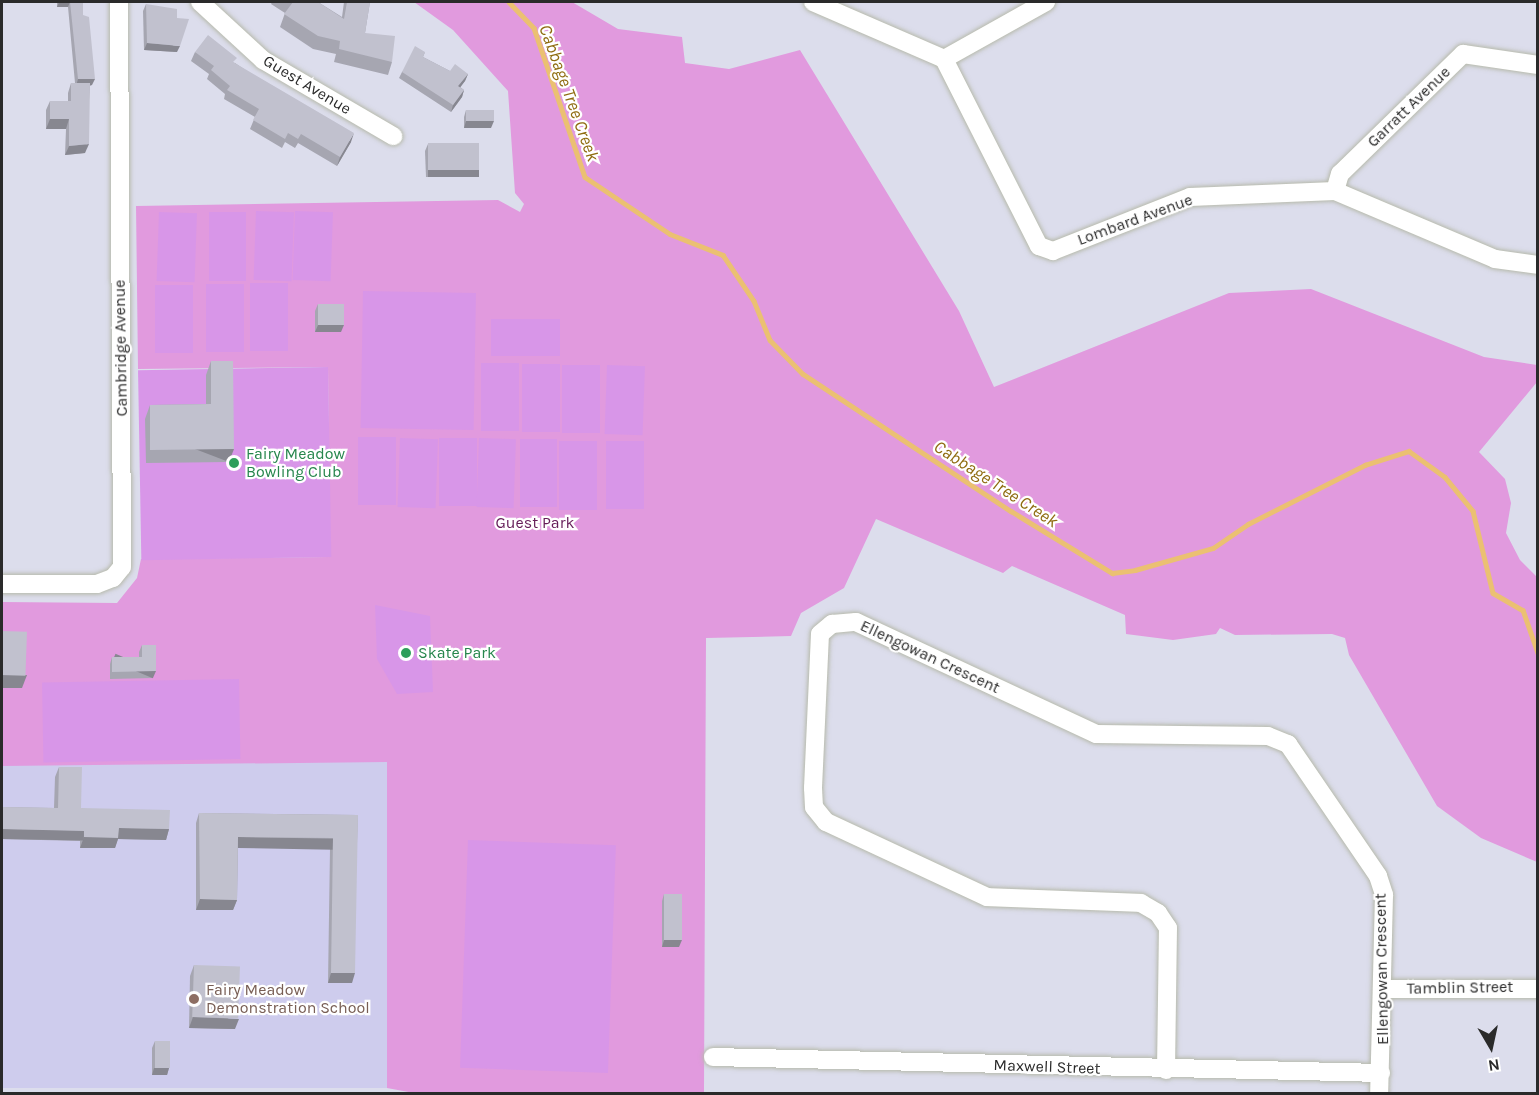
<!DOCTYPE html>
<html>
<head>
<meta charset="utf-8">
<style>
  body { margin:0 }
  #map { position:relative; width:1539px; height:1095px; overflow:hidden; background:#dcddec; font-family:Karla,sans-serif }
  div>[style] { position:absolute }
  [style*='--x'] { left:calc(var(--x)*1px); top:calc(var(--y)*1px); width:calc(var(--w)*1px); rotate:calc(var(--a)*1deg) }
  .education>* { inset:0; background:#cecced; transform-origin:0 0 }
  .green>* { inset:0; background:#e19ade }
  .pitch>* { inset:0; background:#d896e8; transform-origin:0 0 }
  .stream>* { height:4.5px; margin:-2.25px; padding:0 2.25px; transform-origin:2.25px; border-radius:2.25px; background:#ebc072 }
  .roads { filter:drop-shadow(0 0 2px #b7baac) drop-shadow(0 0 2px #b7baac) }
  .minor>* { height:18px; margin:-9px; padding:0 9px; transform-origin:9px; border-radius:9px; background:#fff }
  .wall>* { inset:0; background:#a6a6b1 }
  .shaded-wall>* { inset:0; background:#878790; transform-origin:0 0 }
  .building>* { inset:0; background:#c1c1ce; transform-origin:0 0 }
  .dots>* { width:16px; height:16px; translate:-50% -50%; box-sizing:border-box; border:3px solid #fff; border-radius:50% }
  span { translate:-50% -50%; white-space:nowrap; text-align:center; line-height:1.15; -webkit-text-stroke:4.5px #fff; paint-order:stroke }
  .street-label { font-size:16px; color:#2a2a2a }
  .leisure-label { font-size:16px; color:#27864d }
  .left { translate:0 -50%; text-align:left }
  .park-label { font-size:16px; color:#651c58 }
  .education-label { font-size:16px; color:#785e54 }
  .water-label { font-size:18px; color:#8f6c11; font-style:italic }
  .frame { position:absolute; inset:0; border:3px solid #2a2a2a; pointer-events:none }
  .north { position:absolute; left:1461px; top:1017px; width:60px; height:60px; -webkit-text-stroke:4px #fff; paint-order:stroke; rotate:171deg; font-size:16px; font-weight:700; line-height:24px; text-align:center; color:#2a2a2a }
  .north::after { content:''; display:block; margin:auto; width:21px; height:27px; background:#2a2a2a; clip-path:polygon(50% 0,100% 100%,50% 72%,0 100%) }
</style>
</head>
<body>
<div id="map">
  <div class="education">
    <div style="left:387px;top:762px;width:326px;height:385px;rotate:90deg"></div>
  </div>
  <div class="green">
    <div style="clip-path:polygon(414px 2px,572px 2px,618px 29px,682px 37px,685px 63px,729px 69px,800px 50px,959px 311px,994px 387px,1229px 293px,1311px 289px,1484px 357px,1537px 365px,1537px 382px,1479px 452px,1505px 479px,1511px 503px,1506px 533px,1520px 560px,1537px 577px,1537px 862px,1481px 838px,1437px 806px,1349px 655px,1345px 638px,1332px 634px,1235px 635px,1220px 628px,1216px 634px,1173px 640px,1126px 634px,1125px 615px,1012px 566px,1003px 573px,876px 519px,844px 588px,801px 613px,791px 636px,706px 638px,704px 1093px,414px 1093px,387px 1088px,387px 762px,2px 766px,2px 602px,117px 603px,137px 578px,141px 559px,330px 557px,328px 367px,138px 369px,136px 206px,498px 200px,520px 212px,524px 204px,515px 193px,508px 91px,453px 30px)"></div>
  </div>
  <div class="pitch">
    <div style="left:256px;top:211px;width:38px;height:69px;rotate:2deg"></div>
    <div style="left:295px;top:211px;width:38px;height:69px;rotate:2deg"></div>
    <div style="left:159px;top:212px;width:38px;height:69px;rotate:2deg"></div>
    <div style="left:209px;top:212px;width:37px;height:69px"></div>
    <div style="left:250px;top:283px;width:38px;height:68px"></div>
    <div style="left:206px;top:284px;width:38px;height:68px"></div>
    <div style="left:155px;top:285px;width:38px;height:68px"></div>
    <div style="left:363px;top:291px;width:113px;height:137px;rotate:1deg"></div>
    <div style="left:491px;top:319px;width:69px;height:37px"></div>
    <div style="left:481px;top:363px;width:38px;height:68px"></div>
    <div style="left:522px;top:364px;width:38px;height:68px"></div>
    <div style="left:562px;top:365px;width:38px;height:68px"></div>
    <div style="left:607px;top:365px;width:38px;height:69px;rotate:2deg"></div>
    <div style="left:328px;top:367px;width:190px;height:190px;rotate:89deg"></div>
    <div style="left:358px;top:437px;width:38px;height:68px"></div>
    <div style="left:400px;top:438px;width:38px;height:69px;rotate:2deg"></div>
    <div style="left:439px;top:438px;width:38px;height:68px"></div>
    <div style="left:479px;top:438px;width:37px;height:69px;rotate:2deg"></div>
    <div style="left:520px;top:439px;width:37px;height:68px"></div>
    <div style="left:559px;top:441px;width:38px;height:69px"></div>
    <div style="left:606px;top:441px;width:38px;height:68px"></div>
    <div style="clip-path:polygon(375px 605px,430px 616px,433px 692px,397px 694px,377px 659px)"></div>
    <div style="left:239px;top:679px;width:80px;height:197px;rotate:89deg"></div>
    <div style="left:468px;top:840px;width:148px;height:228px;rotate:2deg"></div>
  </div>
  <div class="stream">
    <div style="--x:509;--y:2;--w:36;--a:46"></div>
    <div style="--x:534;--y:28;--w:157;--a:71.1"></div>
    <div style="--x:585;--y:177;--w:102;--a:33.8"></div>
    <div style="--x:670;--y:234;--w:57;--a:21.6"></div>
    <div style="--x:723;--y:255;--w:55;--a:56"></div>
    <div style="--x:754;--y:301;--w:42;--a:67.7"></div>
    <div style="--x:770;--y:340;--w:47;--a:45.9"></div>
    <div style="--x:803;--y:374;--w:249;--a:33.4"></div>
    <div style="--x:1011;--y:511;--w:119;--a:31.5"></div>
    <div style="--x:1112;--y:573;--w:23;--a:-7"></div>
    <div style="--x:1135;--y:570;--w:81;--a:-15.8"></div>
    <div style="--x:1213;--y:548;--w:42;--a:-34.4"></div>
    <div style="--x:1248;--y:524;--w:131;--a:-26.8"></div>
    <div style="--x:1365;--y:465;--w:46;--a:-17.7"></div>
    <div style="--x:1409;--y:451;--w:44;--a:35.8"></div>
    <div style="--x:1445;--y:477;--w:44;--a:50.5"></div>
    <div style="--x:1473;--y:511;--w:84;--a:76.3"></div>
    <div style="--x:1493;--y:593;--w:34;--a:30"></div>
    <div style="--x:1523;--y:610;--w:46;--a:70.8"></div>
  </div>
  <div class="roads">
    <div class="minor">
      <div style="--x:200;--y:2;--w:86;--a:42.6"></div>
      <div style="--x:263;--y:60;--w:151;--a:30.3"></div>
      <div style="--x:813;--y:2;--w:143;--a:23.5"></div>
      <div style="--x:944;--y:59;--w:210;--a:63.1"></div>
      <div style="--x:1039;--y:246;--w:15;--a:20"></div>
      <div style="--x:1053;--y:251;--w:147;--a:-21.5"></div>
      <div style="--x:1190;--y:197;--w:145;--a:-2.4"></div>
      <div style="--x:1335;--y:191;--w:174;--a:23"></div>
      <div style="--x:1495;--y:259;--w:43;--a:7.9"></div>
      <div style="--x:944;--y:59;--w:117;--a:-29.2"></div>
      <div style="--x:1335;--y:191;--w:18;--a:-74"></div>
      <div style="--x:1340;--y:174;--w:172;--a:-44.3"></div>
      <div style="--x:1463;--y:54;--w:76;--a:8.3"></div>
      <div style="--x:2;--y:584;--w:95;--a:0"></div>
      <div style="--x:97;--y:584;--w:17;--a:-21"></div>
      <div style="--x:113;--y:578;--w:14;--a:-51"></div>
      <div style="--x:122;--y:567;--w:565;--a:-90.3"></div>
      <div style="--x:1383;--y:989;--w:155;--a:0"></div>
      <div style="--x:713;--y:1057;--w:668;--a:1.37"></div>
      <div style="--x:1166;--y:1070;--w:142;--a:-89.2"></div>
      <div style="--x:1168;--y:928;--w:18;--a:-124"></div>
      <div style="--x:1158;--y:913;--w:20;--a:-150"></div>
      <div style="--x:1141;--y:903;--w:154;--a:-177.8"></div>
      <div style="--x:987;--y:897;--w:178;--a:-155"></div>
      <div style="--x:826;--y:822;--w:19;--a:-129"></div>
      <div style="--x:814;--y:807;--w:19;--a:-93"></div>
      <div style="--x:813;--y:788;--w:154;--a:-87.4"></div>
      <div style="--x:820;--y:634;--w:16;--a:-40"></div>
      <div style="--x:832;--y:624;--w:24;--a:-5"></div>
      <div style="--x:856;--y:622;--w:265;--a:25"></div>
      <div style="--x:1096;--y:734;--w:172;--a:0.7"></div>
      <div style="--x:1268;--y:736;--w:22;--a:22"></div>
      <div style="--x:1288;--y:744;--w:160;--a:55.7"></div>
      <div style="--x:1378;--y:876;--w:20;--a:72"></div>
      <div style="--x:1384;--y:895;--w:199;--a:91.4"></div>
    </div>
  </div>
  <div class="wall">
    <div style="clip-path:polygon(57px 2px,83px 2px,83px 15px,92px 85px,90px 86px,85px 153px,65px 155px,66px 129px,46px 129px,46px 110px,50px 101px,68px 101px,68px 93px,71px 83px,75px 83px,68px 7px,57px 7px)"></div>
    <div style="clip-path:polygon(272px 2px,318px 2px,342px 17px,344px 2px,370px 2px,365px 33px,392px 62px,388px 75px,334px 62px,336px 54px,313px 49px,280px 27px,285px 13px,271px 4px)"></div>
    <div style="clip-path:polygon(146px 4px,177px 52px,144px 50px,143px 11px)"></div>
    <div style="clip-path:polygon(195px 52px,235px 63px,351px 142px,337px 166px,298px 143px,295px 148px,285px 142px,282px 148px,250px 129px,255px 117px,224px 99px,225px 94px,207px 79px,209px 74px,191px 61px)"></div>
    <div style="clip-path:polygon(425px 52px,423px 57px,450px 71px,468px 74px,465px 81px,460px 87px,464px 90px,462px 97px,451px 112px,399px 78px,402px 72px)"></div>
    <div style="clip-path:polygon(466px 110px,491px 128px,464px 128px,464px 117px)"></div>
    <div style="clip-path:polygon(428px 144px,477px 177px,426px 177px,425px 151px)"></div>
    <div style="clip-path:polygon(318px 304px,341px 332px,315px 332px,315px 311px)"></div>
    <div style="clip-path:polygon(211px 361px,229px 462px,146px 463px,145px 419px,150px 405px,206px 404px,206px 375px)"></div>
    <div style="clip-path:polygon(142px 645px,153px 678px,110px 679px,110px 664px,112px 657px,139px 657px,139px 652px)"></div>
    <div style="clip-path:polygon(59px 767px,81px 808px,169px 829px,166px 840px,118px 839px,115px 848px,80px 848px,80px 841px,2px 839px,2px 807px,54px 808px,55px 777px)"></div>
    <div style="clip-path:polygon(199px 813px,358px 815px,352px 983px,328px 983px,330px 848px,238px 847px,237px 900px,233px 910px,196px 910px,196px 823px)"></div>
    <div style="clip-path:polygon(664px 894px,679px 947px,662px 947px,662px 901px)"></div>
    <div style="clip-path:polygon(194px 965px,235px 1029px,189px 1028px,190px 976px)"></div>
    <div style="clip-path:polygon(155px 1041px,169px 1068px,167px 1075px,152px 1075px,152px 1048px)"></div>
  </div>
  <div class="shaded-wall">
    <div style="clip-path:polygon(59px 2px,70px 2px,68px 7px,57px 7px)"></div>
    <div style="clip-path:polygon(147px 43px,180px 46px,177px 52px,144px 50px)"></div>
    <div style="clip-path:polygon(468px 74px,465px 81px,456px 93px,458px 86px)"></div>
    <div style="clip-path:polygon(78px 79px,95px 79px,92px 85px,76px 86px)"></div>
    <div style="clip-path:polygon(464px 90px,462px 97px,451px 112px,453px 105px)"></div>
    <div style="clip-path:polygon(50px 119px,69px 119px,66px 129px,46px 129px)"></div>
    <div style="clip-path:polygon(466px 121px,494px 121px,491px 128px,464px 128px)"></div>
    <div style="clip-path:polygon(354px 133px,351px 142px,337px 166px,340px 157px)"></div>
    <div style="clip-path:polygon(89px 144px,85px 153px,65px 155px,69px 146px)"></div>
    <div style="left:428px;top:170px;width:51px;height:7px"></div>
    <div style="clip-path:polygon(318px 325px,344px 325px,341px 332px,315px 332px)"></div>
    <div style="left:234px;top:449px;width:14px;height:84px;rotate:111deg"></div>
    <div style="left:156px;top:671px;width:8px;height:44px;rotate:113deg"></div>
    <div style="clip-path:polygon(2px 675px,27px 675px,22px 688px,2px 688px)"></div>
    <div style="clip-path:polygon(119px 828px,169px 829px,166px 840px,118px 839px,115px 848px,80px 848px,84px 837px)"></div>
    <div style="left:2px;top:829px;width:82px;height:10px;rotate:1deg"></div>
    <div style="left:238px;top:837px;width:95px;height:11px;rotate:1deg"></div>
    <div style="clip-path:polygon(200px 899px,237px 900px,233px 910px,196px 910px)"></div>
    <div style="clip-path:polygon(664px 940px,682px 940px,679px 947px,662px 947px)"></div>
    <div style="clip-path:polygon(331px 973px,355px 973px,352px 983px,328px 983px)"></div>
    <div style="clip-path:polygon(193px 1017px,239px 1019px,235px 1029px,189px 1028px)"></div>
    <div style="clip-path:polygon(154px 1068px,169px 1068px,167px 1075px,152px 1075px)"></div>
  </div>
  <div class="building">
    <div style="clip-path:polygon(70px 2px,83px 2px,83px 15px,89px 17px,95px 79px,78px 79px)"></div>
    <div style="clip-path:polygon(291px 2px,318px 2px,344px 19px,347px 2px,370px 2px,365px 33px,395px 36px,392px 62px,339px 49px,340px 41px,318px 36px,284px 14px,293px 2px)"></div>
    <div style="clip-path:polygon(146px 4px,177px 9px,177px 18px,189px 19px,180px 46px,147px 43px)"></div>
    <div style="clip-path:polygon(208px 35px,237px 58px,233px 62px,354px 133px,340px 157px,301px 134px,298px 139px,288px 133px,285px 139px,253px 120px,259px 109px,227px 90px,230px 86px,211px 70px,214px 66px,195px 52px)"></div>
    <div style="clip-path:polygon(415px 46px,425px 52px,423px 57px,450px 71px,455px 64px,468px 74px,458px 86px,464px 90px,453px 105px,402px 72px)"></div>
    <div style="clip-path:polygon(71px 83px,90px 83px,89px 144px,69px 146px,69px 119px,50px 119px,50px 101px,71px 101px)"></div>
    <div style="left:466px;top:110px;width:28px;height:11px"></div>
    <div style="left:479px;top:143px;width:27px;height:51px;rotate:90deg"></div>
    <div style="left:318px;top:304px;width:26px;height:21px"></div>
    <div style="clip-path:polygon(211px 361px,233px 361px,234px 449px,150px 450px,150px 405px,211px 404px)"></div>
    <div style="left:2px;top:631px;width:25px;height:44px;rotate:2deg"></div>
    <div style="clip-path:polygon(142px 645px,156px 645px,156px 671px,112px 672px,112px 657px,142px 657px)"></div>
    <div style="clip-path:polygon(59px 767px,82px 767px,81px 808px,170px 810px,169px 829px,119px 828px,118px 838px,84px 837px,84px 831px,2px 829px,2px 807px,58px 808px)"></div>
    <div style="clip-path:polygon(199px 813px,358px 815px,355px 973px,331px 973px,333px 838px,238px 837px,237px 900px,200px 899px)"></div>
    <div style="left:664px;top:894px;width:18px;height:46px"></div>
    <div style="left:194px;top:965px;width:46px;height:52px;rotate:2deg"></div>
    <div style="left:155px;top:1041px;width:15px;height:27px"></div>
  </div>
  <div class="dots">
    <div style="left:234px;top:463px;background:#2e9e5b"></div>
    <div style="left:406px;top:653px;background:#2e9e5b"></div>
    <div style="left:194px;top:999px;background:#8d6e63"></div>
  </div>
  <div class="street-label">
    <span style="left:307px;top:85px;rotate:31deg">Guest Avenue</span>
    <span style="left:1409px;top:107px;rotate:-44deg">Garratt Avenue</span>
    <span style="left:1135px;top:220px;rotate:-20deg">Lombard Avenue</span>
    <span style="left:121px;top:348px;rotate:-91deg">Cambridge Avenue</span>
    <span style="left:930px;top:657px;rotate:25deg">Ellengowan Crescent</span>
    <span style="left:1382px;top:969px;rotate:-91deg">Ellengowan Crescent</span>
    <span style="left:1460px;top:988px;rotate:-1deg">Tamblin Street</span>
    <span style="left:1047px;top:1067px;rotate:2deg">Maxwell Street</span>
  </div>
  <div class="leisure-label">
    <span class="left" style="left:246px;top:463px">Fairy Meadow<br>Bowling Club</span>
    <span class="left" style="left:418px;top:653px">Skate Park</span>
  </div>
  <div class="park-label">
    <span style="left:535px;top:523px">Guest Park</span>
  </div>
  <div class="education-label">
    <span class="left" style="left:206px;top:999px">Fairy Meadow<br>Demonstration School</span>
  </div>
  <div class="water-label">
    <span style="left:569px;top:93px;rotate:70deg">Cabbage Tree Creek</span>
    <span style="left:996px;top:484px;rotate:33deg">Cabbage Tree Creek</span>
  </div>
  <div class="frame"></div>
  <div class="north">N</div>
</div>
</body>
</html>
